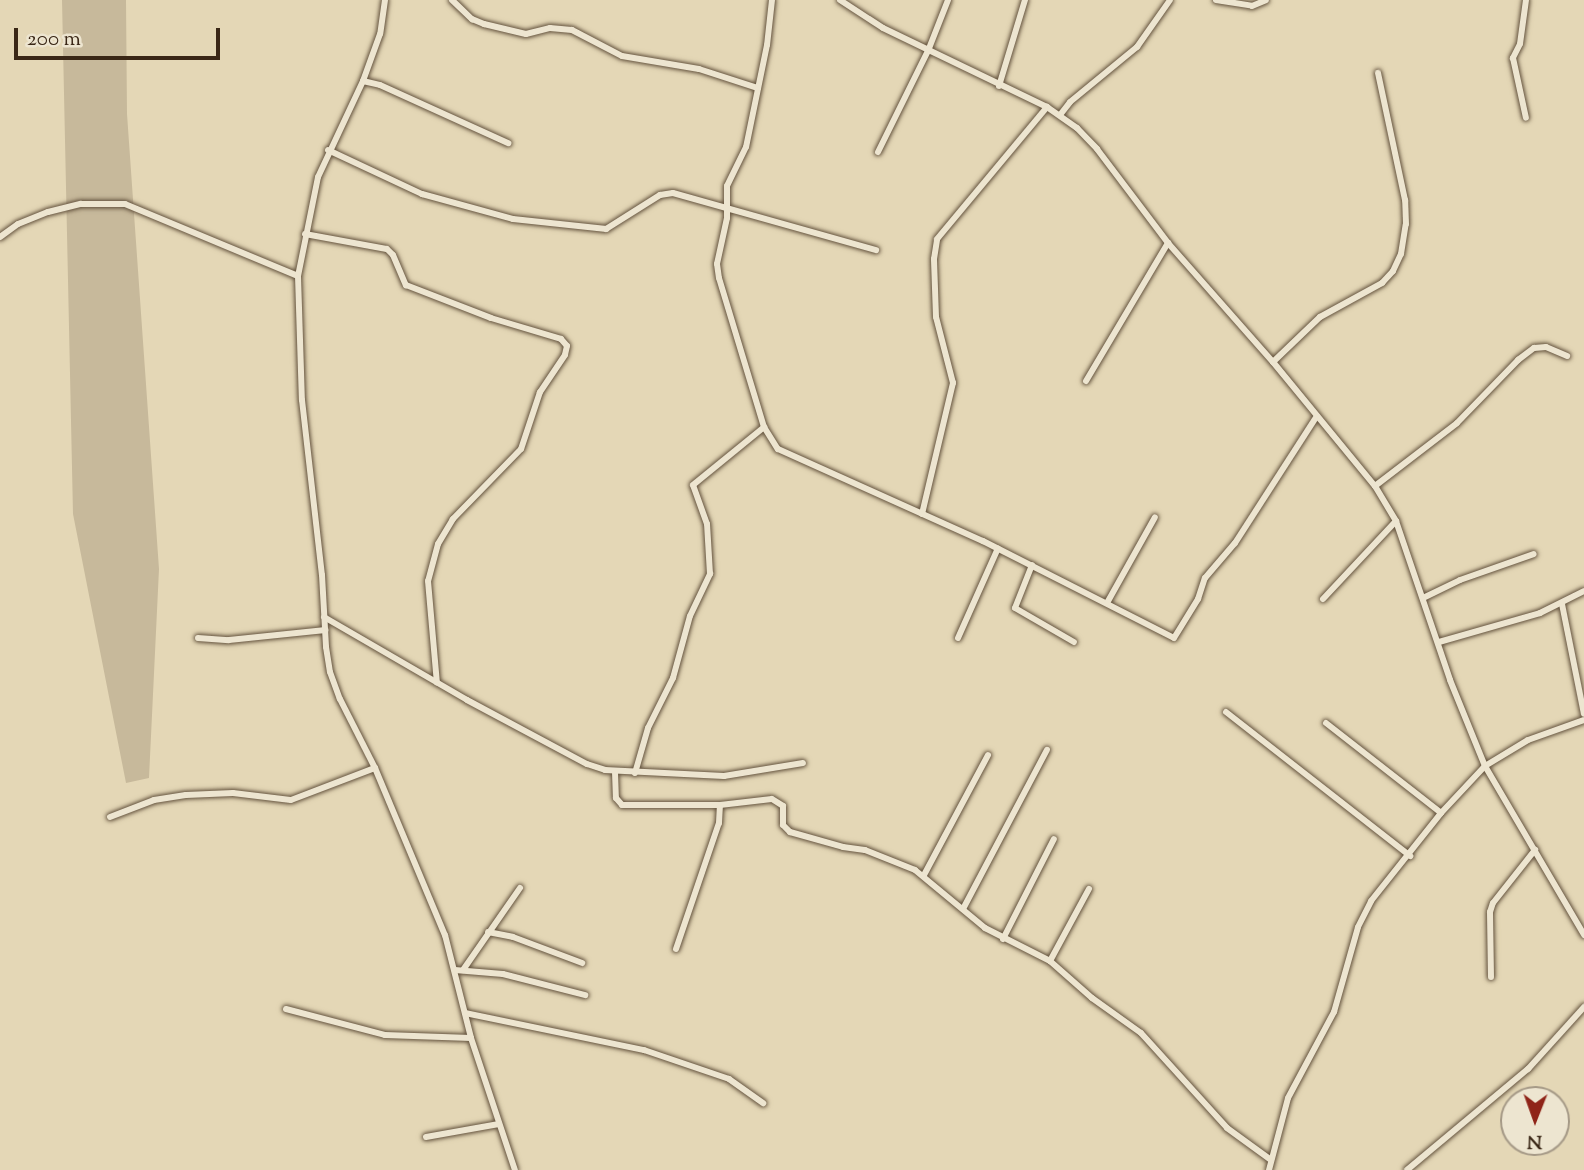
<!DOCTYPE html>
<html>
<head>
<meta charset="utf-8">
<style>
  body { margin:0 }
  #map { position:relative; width:1584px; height:1170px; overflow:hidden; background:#e4d7b6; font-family:"Sorts Mill Goudy",serif }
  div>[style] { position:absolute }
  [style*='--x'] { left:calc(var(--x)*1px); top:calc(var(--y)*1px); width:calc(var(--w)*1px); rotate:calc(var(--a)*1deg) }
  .green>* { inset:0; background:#c7b99b }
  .roads { filter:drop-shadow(0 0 2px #64533e) drop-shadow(0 0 2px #64533e) }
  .minor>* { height:6px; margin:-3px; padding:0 3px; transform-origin:3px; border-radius:3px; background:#ede5d0 }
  span { translate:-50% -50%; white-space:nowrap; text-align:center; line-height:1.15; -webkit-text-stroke:5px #ede5d0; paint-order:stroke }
  .north { position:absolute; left:1500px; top:1086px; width:70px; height:70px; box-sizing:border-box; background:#ede5d0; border:2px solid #a59986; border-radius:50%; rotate:181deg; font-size:19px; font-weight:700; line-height:28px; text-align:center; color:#3a2716 }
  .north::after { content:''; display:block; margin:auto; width:24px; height:32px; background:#8f2418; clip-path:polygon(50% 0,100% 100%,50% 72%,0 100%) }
  .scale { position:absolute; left:14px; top:28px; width:206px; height:32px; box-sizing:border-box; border:4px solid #3a2716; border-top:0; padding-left:9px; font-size:21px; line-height:24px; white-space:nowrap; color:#3a2716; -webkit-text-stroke:5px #ede5d0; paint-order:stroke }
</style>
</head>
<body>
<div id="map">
  <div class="green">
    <div style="clip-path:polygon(62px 0,126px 0,127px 114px,159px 569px,149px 778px,126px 783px,73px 514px)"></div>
  </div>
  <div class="roads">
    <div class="minor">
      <div style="--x:385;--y:0;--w:34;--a:98"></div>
      <div style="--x:380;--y:34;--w:50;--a:109.9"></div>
      <div style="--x:363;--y:81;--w:106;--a:115.1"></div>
      <div style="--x:318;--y:177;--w:101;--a:101.4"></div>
      <div style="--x:298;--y:276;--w:124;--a:88.2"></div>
      <div style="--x:302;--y:400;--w:176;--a:83.5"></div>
      <div style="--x:322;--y:575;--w:72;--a:86.8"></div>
      <div style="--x:326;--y:647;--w:25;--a:81"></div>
      <div style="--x:330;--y:672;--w:29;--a:70"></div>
      <div style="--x:340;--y:699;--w:77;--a:63.1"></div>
      <div style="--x:375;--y:768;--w:181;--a:67.3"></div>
      <div style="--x:445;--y:935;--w:106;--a:75.8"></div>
      <div style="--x:471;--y:1038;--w:139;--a:71.6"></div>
      <div style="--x:452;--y:0;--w:28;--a:44"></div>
      <div style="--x:472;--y:19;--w:13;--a:23"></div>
      <div style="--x:484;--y:24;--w:43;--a:13.4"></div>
      <div style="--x:526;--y:34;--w:25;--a:-14"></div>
      <div style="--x:550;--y:28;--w:22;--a:5"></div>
      <div style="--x:572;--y:30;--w:56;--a:27.5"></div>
      <div style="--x:622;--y:56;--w:78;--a:9.6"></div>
      <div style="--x:699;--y:69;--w:62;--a:17.9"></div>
      <div style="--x:772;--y:0;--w:45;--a:96.3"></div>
      <div style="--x:767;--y:45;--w:104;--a:101.6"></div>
      <div style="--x:746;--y:147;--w:43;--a:116"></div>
      <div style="--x:727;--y:186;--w:32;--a:90"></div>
      <div style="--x:727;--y:218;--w:47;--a:102.3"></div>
      <div style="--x:717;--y:264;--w:14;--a:82"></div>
      <div style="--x:719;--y:278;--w:156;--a:73.2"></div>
      <div style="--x:764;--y:427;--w:26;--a:58"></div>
      <div style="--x:778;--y:449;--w:225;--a:24.2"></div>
      <div style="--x:983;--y:541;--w:214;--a:26.9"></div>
      <div style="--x:1174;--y:638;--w:46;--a:-58.4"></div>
      <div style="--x:1198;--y:599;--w:22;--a:-72"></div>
      <div style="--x:1205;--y:578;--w:46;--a:-49.4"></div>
      <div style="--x:1235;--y:543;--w:151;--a:-57.2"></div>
      <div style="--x:840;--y:0;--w:51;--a:33.1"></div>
      <div style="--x:883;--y:28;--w:182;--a:25.7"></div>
      <div style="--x:1047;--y:107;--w:37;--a:35"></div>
      <div style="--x:1077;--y:128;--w:29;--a:46"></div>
      <div style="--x:1097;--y:149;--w:118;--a:52.9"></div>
      <div style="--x:1168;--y:243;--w:159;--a:48.6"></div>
      <div style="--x:1273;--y:362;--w:161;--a:50.6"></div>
      <div style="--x:1375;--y:486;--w:41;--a:59"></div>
      <div style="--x:1396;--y:521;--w:168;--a:71.2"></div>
      <div style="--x:1450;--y:680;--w:93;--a:67.9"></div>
      <div style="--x:1485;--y:766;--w:196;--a:59.6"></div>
      <div style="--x:1216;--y:0;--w:36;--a:9"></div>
      <div style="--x:1252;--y:6;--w:15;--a:-23"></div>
      <div style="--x:1526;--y:0;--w:44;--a:97.8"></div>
      <div style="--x:1520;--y:44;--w:16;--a:117"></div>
      <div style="--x:1513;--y:58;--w:61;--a:77.8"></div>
      <div style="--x:363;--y:81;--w:17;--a:13"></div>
      <div style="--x:380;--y:85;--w:141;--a:24.4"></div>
      <div style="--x:999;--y:86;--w:90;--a:-73.2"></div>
      <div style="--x:1060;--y:115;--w:16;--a:-52"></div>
      <div style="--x:1070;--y:102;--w:87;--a:-39.4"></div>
      <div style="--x:1137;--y:47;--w:57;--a:-54.9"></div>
      <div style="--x:328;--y:150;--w:104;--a:25.1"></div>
      <div style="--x:422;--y:194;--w:94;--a:15.4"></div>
      <div style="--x:513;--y:219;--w:94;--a:6.1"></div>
      <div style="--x:606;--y:229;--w:64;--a:-32.2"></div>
      <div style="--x:660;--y:195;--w:13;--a:-9"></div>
      <div style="--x:673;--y:193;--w:211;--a:15.7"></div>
      <div style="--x:878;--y:152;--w:113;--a:-63.7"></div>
      <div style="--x:928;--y:51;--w:55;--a:-68.6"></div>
      <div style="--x:305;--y:234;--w:83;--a:10.4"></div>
      <div style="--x:387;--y:249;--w:8;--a:45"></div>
      <div style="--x:393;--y:255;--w:33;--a:67"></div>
      <div style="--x:406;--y:285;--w:91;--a:21.2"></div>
      <div style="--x:491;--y:318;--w:73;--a:16.7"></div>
      <div style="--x:561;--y:339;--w:9;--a:49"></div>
      <div style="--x:567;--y:346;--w:9;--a:103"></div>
      <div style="--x:565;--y:355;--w:45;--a:124"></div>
      <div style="--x:540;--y:392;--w:60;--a:108.4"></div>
      <div style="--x:521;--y:449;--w:98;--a:134.2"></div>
      <div style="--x:453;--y:519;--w:29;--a:121"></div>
      <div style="--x:438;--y:544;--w:38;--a:105"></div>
      <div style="--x:428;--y:581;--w:102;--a:85"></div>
      <div style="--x:0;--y:237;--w:22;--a:-36"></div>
      <div style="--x:18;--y:224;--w:32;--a:-22"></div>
      <div style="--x:48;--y:212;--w:34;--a:-14"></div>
      <div style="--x:81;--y:204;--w:44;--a:0"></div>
      <div style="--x:125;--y:204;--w:187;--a:22.6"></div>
      <div style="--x:1273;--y:362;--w:65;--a:-43.8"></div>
      <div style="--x:1320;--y:317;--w:71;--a:-28.7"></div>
      <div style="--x:1382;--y:283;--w:16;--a:-47"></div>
      <div style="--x:1393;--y:271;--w:19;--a:-65"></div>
      <div style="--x:1401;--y:254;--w:30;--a:-81"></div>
      <div style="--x:1406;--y:224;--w:24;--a:-92"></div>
      <div style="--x:1405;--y:200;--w:130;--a:-102"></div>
      <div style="--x:1086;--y:381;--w:161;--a:-59.3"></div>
      <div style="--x:1375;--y:486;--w:103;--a:-37.5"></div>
      <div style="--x:1457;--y:423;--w:88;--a:-45.9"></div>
      <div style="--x:1518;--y:360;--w:20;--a:-37"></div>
      <div style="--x:1534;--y:348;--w:12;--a:-5"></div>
      <div style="--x:1546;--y:347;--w:23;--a:23"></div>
      <div style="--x:922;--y:514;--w:135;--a:-76.7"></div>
      <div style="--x:953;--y:383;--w:68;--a:-104.4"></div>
      <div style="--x:936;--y:317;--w:58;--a:-92"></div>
      <div style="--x:934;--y:259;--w:20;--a:-81"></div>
      <div style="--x:937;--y:239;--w:172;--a:-50.2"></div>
      <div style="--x:1032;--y:565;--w:46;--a:111.6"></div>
      <div style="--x:1015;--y:608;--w:68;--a:30"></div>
      <div style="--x:1423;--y:598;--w:41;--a:-25.9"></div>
      <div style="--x:1460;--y:580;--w:78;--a:-19.4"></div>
      <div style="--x:1323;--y:599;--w:107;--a:-46.9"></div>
      <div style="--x:1107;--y:603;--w:98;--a:-60.8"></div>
      <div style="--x:1562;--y:604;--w:112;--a:78.7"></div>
      <div style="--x:324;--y:617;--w:165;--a:30.1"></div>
      <div style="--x:467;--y:700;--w:136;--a:28.1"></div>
      <div style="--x:587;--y:764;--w:19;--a:18"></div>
      <div style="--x:605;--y:770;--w:119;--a:2.9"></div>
      <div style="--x:724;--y:776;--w:80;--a:-9.3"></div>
      <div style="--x:198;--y:638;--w:31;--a:4"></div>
      <div style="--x:229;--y:640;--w:97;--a:-5.9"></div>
      <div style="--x:958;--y:638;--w:98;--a:-66"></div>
      <div style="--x:1439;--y:642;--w:105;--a:-16"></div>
      <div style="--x:1540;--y:613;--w:49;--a:-26.6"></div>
      <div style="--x:1226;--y:712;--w:234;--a:38"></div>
      <div style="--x:1326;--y:723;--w:146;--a:38"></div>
      <div style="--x:615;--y:772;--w:26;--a:88"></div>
      <div style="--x:616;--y:798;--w:9;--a:49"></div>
      <div style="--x:622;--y:805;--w:98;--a:0"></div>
      <div style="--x:720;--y:805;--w:52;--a:-6.6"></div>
      <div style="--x:772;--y:799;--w:13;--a:32"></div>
      <div style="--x:783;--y:806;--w:19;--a:90"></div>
      <div style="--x:783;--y:825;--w:10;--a:45"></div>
      <div style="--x:790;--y:832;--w:55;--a:15.8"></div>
      <div style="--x:843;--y:847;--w:22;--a:8"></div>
      <div style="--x:865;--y:850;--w:54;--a:21.8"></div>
      <div style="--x:915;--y:870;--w:91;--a:39.6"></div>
      <div style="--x:985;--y:928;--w:73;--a:26.9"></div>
      <div style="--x:1050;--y:961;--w:56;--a:41.4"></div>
      <div style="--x:1092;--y:998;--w:60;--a:35.5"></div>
      <div style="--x:1141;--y:1033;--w:128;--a:47.8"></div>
      <div style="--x:1227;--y:1128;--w:54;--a:36"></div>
      <div style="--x:635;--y:773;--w:47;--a:-73.9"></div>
      <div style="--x:648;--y:728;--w:56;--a:-63.4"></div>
      <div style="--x:673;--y:678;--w:64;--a:-74.7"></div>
      <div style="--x:690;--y:616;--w:47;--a:-64.5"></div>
      <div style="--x:710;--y:574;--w:50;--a:-93.4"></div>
      <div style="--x:707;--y:524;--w:41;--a:-109.7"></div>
      <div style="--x:693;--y:485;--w:92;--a:-39.2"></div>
      <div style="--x:110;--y:817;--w:47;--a:-21.1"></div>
      <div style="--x:154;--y:800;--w:32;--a:-9"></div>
      <div style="--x:186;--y:795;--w:47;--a:-2.4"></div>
      <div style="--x:233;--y:793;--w:58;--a:6.9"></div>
      <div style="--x:291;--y:800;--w:90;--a:-20.9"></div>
      <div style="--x:924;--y:875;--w:136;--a:-61.9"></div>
      <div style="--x:963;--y:909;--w:180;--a:-62.2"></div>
      <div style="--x:488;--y:932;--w:25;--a:11"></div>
      <div style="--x:513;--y:937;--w:74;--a:20.6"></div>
      <div style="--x:1003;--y:939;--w:112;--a:-63"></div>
      <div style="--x:676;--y:949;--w:133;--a:-71.2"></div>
      <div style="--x:719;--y:823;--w:18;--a:-87"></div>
      <div style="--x:1050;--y:961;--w:82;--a:-61.6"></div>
      <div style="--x:455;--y:970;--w:48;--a:4.8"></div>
      <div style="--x:503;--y:974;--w:85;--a:14.4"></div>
      <div style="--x:463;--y:970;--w:100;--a:-55.2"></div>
      <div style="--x:1491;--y:977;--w:65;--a:-90.9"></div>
      <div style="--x:1490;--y:912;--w:9;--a:-72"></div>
      <div style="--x:1493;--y:903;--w:68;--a:-51.6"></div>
      <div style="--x:286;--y:1009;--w:102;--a:14.7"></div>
      <div style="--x:385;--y:1035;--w:86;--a:2"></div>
      <div style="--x:465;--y:1013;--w:183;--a:11.7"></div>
      <div style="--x:644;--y:1050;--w:90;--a:18.8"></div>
      <div style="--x:729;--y:1079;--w:42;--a:35.2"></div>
      <div style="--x:426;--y:1137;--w:74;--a:-10.1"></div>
      <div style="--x:1269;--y:1170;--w:74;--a:-75.2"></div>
      <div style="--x:1288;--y:1098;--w:98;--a:-61.9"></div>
      <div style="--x:1334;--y:1012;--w:88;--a:-74.2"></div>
      <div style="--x:1358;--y:927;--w:29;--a:-63"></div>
      <div style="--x:1371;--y:901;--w:112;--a:-51.5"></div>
      <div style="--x:1441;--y:813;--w:64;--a:-46.9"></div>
      <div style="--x:1485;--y:766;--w:50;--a:-31.2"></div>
      <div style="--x:1528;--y:740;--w:59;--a:-19.7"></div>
      <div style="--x:1407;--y:1170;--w:158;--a:-39.9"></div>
      <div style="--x:1528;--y:1069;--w:84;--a:-47.9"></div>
    </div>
  </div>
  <div class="north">N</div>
  <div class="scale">200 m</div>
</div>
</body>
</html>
